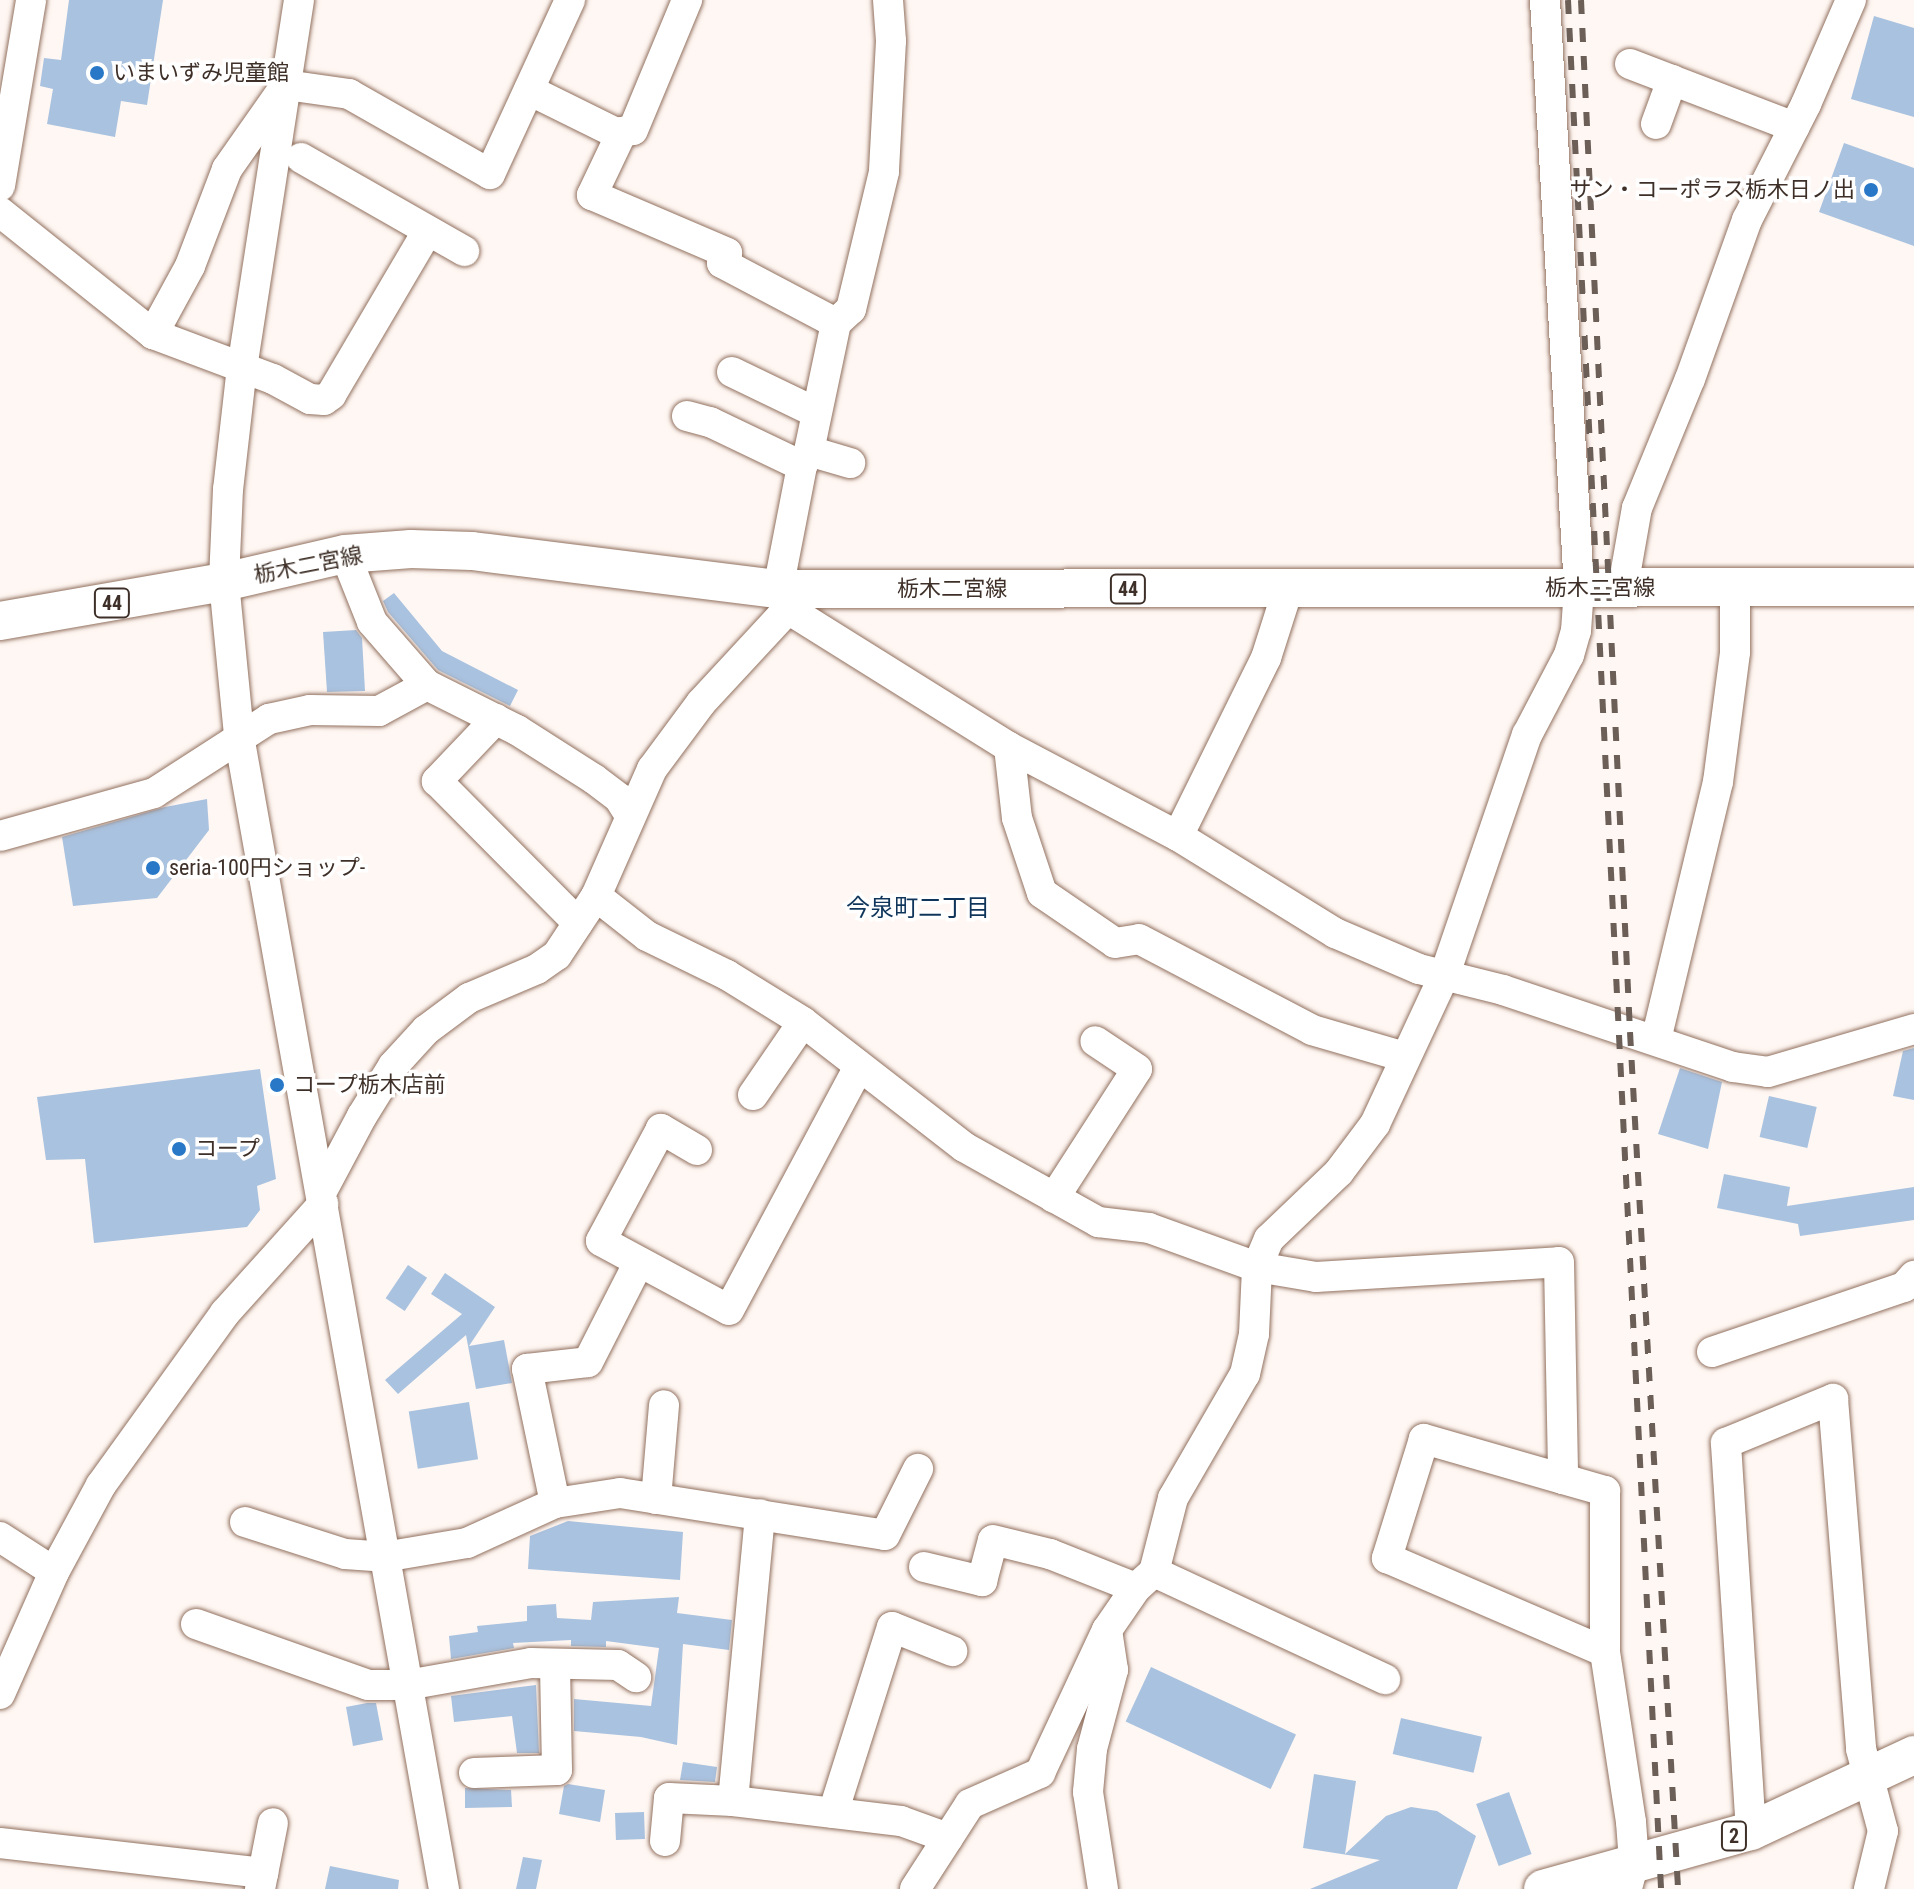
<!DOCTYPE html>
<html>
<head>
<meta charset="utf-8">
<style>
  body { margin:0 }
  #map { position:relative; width:1914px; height:1889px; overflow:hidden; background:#fff7f3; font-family:"Roboto Condensed","Noto Sans JP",sans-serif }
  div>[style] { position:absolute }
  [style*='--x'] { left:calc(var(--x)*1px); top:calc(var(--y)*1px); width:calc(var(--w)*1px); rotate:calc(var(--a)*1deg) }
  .building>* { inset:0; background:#a9c2df; transform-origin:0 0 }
  .roads { filter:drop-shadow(0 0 2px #92715f) drop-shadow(0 0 2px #92715f) }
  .minor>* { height:30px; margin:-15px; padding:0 15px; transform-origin:15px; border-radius:15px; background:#fff }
  .major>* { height:38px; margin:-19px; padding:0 19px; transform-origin:19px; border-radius:19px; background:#fff }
  .rail>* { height:6px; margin-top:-3px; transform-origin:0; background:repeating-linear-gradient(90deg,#6c5f58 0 14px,transparent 0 28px) }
  .dots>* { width:22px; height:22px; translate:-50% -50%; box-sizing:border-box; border:4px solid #fff; border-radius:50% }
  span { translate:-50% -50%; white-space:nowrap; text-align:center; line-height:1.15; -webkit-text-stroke:7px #fff; paint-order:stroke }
  .shield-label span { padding:2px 6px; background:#fff; border:2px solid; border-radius:6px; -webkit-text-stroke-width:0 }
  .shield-label { font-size:20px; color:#3e3028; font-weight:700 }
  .poi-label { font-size:22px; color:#3e3028 }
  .left { translate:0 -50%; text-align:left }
  .right { translate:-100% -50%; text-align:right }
  .street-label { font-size:22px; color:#3e3028 }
  .neighbourhood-label { font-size:24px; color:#0f355b }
</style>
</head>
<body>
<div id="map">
  <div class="building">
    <div style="clip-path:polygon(69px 0,163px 0,147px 105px,121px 101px,115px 137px,47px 124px,53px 89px,40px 86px,44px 58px,61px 60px)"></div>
    <div style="clip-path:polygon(1874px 16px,1914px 28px,1914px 117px,1851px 99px)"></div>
    <div style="clip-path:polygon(1844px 143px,1914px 168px,1914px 246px,1819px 212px)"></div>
    <div style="clip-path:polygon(394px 593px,442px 651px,518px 690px,510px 706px,438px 670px,388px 612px,383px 601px)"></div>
    <div style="clip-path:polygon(356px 630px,362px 638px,365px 691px,327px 692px,323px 632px)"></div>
    <div style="clip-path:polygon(207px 799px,209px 830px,157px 898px,73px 906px,62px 837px,165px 807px)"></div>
    <div style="clip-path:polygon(1914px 1048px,1914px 1100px,1893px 1096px,1903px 1051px)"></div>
    <div style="clip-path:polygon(1680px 1068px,1722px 1082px,1708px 1149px,1658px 1134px)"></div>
    <div style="clip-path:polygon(260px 1069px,276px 1179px,257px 1186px,260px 1210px,247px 1227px,94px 1243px,85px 1159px,46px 1160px,37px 1097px)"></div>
    <div style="left:1769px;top:1096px;width:49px;height:42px;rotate:13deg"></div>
    <div style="clip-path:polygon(1724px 1174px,1790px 1187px,1787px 1206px,1914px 1187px,1914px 1220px,1800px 1236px,1798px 1224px,1717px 1208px)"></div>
    <div style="left:408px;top:1265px;width:23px;height:40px;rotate:34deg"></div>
    <div style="clip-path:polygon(445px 1273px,495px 1307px,469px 1346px,504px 1340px,512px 1383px,476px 1389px,466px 1335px,398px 1394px,385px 1380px,462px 1314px,431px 1294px)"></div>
    <div style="left:469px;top:1402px;width:58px;height:61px;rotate:81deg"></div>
    <div style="clip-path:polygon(568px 1521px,683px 1532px,680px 1580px,528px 1569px,530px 1536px)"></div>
    <div style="clip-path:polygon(679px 1597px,677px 1613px,732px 1620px,729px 1650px,683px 1644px,677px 1745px,641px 1737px,574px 1731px,574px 1699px,651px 1706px,659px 1648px,606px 1641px,606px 1647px,571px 1646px,571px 1640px,513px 1643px,514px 1648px,451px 1659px,449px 1636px,478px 1632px,477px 1626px,527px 1621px,527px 1606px,556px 1604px,557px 1618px,591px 1620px,593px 1602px)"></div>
    <div style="left:1151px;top:1667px;width:160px;height:60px;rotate:25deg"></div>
    <div style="clip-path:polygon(536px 1685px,539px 1753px,517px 1753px,512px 1716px,454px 1722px,451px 1696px)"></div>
    <div style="clip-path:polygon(367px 1703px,376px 1703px,383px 1740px,353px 1746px,346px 1707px)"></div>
    <div style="left:1401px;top:1718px;width:83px;height:37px;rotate:13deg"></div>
    <div style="clip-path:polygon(683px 1762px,717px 1767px,715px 1782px,680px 1780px)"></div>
    <div style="clip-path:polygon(1314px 1774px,1356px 1781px,1345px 1854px,1386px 1816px,1411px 1807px,1437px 1811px,1476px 1836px,1457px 1889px,1310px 1889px,1380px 1860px,1303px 1848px)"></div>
    <div style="clip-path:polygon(568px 1784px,605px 1790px,600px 1822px,559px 1814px,564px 1786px)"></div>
    <div style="clip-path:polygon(465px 1788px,511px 1790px,512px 1807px,465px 1808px)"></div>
    <div style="left:1509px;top:1792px;width:66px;height:35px;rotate:70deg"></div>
    <div style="left:644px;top:1812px;width:27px;height:29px;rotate:88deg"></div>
    <div style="clip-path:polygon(523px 1857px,542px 1860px,536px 1889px,516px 1889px)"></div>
    <div style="clip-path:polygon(330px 1866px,399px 1880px,398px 1889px,325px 1889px)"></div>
  </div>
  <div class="roads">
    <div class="minor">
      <div style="--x:299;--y:0;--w:371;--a:98.8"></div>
      <div style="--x:242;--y:367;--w:123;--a:96.5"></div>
      <div style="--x:228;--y:489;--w:93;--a:92.5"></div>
      <div style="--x:224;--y:582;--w:155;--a:84.4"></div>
      <div style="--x:239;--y:736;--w:1171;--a:79.92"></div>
      <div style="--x:888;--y:0;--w:41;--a:85.8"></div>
      <div style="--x:891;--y:41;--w:131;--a:93.1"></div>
      <div style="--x:884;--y:172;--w:141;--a:103.5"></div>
      <div style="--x:851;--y:309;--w:21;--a:137"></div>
      <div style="--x:836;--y:323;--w:131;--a:101.9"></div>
      <div style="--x:809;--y:451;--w:17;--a:115"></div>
      <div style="--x:802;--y:466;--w:125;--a:101"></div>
      <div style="--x:778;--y:589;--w:22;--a:63"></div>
      <div style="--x:788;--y:609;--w:258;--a:32"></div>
      <div style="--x:1007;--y:746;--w:193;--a:27.8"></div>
      <div style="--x:1178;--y:836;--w:185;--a:31.7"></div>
      <div style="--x:1335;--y:933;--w:91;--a:23.2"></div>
      <div style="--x:1419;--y:969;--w:87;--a:14"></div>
      <div style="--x:1503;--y:990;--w:243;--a:18.5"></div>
      <div style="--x:1733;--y:1067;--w:35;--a:8"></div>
      <div style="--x:1768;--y:1072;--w:152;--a:-16.4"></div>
      <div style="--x:1630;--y:64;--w:176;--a:21"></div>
      <div style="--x:529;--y:90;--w:97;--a:26.3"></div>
      <div style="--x:616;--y:133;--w:17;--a:-10"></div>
      <div style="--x:633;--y:130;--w:141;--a:-67.4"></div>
      <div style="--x:1656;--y:124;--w:47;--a:-70"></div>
      <div style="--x:622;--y:132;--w:70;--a:115.5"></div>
      <div style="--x:592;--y:195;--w:147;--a:23.2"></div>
      <div style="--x:727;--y:253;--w:11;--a:117"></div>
      <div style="--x:722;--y:263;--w:129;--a:27.8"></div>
      <div style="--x:301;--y:158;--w:188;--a:29.7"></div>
      <div style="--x:0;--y:186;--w:189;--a:-80.5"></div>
      <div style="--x:0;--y:212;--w:196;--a:38.6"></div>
      <div style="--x:153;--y:334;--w:128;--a:20.6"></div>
      <div style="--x:273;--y:379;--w:42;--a:28.4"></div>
      <div style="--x:310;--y:399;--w:14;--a:4"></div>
      <div style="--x:324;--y:400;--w:9;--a:-36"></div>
      <div style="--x:331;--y:395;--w:189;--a:-59.5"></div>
      <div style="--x:153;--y:334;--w:77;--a:-61.4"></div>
      <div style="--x:190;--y:266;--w:104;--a:-69.1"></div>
      <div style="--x:227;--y:169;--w:103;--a:-54.9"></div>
      <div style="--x:286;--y:85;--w:64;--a:8.1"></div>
      <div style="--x:349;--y:94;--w:162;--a:29.6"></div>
      <div style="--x:490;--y:174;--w:192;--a:-65.3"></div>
      <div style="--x:732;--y:372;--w:92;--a:25.7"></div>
      <div style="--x:687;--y:416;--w:24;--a:15"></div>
      <div style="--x:710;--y:422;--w:102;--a:25.6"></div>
      <div style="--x:809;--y:451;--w:43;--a:16.3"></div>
      <div style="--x:345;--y:554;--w:73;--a:68.3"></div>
      <div style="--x:372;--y:622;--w:84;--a:48.9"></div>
      <div style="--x:427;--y:685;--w:101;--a:26.6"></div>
      <div style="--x:517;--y:730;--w:91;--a:32.5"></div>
      <div style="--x:594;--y:779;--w:31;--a:37"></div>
      <div style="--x:619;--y:798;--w:19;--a:58"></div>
      <div style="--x:1623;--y:587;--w:80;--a:-80"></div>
      <div style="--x:1637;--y:508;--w:139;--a:-67.7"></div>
      <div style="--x:1690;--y:379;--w:169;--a:-70.3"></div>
      <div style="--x:1747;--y:220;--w:130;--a:-63"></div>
      <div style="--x:1806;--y:104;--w:113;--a:-66.6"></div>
      <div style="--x:788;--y:609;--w:128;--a:132.8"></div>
      <div style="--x:701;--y:703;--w:82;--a:126.6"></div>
      <div style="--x:652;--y:769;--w:139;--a:113.8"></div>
      <div style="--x:596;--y:896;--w:65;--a:38.1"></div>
      <div style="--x:647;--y:936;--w:89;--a:26"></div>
      <div style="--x:727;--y:975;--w:89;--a:31.7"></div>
      <div style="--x:803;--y:1022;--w:204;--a:37.8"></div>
      <div style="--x:964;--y:1147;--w:154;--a:29.2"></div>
      <div style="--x:1098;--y:1222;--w:51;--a:6.7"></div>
      <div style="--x:1149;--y:1228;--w:115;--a:19.9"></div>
      <div style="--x:1257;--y:1267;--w:60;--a:9.6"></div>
      <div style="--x:1316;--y:1277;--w:243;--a:-3.5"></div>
      <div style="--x:1559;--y:1262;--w:217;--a:88.9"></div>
      <div style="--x:1563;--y:1479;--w:44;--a:15.9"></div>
      <div style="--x:1605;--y:1491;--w:161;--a:90"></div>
      <div style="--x:496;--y:719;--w:86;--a:133.6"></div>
      <div style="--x:437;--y:781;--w:200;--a:45.2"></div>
      <div style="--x:1009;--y:747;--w:71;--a:83.6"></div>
      <div style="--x:1017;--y:818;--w:79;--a:71.6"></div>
      <div style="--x:1042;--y:893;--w:88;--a:34.4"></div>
      <div style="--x:1115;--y:943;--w:24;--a:-9"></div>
      <div style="--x:1139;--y:939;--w:195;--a:27.7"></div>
      <div style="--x:1312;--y:1030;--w:97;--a:16.2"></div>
      <div style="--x:0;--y:836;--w:160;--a:-15.6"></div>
      <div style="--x:154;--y:793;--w:137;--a:-32.8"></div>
      <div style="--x:269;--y:719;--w:42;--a:-12.4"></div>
      <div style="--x:310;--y:710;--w:69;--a:0.8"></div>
      <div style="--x:379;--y:711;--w:55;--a:-28.4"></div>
      <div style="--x:1178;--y:836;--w:199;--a:-63.7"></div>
      <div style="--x:1266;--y:658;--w:72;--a:-72.3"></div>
      <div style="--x:1656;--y:1040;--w:265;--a:-76.5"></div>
      <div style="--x:1718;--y:782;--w:131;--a:-82.5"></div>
      <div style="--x:1735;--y:652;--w:65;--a:-90"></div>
      <div style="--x:753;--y:1095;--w:88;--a:-55.6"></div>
      <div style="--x:697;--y:1150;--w:42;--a:-149.7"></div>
      <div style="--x:661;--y:1129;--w:127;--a:118.2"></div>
      <div style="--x:601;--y:1241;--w:145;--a:28.3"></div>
      <div style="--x:729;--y:1310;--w:276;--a:-61.9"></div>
      <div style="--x:321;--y:1193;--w:87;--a:-62"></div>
      <div style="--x:362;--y:1116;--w:59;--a:-58.2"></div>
      <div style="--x:393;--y:1066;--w:49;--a:-47.5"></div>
      <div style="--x:426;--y:1030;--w:54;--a:-36.7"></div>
      <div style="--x:469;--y:998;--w:74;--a:-23.1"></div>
      <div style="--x:537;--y:969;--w:24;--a:-35"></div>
      <div style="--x:557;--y:955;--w:71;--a:-56.5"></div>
      <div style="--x:1054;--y:1198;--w:153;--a:-57.2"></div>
      <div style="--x:1137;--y:1069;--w:50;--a:-146.3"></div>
      <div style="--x:1712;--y:1352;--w:203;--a:-18.7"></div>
      <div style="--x:1904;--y:1287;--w:15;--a:-48"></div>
      <div style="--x:1563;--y:1479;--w:145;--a:-163.9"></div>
      <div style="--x:1424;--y:1439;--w:125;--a:107.3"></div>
      <div style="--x:1387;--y:1558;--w:237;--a:23.3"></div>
      <div style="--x:1605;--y:1652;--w:172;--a:81.3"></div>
      <div style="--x:1631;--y:1822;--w:40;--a:85.7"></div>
      <div style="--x:1634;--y:1862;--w:28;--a:105"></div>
      <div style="--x:656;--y:1499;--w:94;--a:-85.1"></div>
      <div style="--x:555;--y:1503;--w:66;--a:-8.7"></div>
      <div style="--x:620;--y:1493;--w:268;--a:9"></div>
      <div style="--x:885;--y:1535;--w:74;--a:-63.4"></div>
      <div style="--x:245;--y:1522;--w:105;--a:17.7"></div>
      <div style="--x:345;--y:1554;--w:39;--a:4"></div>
      <div style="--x:384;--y:1557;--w:84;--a:-9.6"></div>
      <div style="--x:467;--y:1543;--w:97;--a:-24.4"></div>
      <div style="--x:555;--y:1503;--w:137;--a:-101.8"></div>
      <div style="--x:527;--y:1369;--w:61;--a:-6.5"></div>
      <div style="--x:588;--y:1362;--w:110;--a:-63"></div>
      <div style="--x:0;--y:1537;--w:64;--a:32.9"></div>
      <div style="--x:924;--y:1567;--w:60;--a:13.6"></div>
      <div style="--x:982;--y:1581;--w:42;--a:-75"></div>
      <div style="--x:993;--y:1540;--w:59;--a:13.8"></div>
      <div style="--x:1050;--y:1554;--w:92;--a:21.6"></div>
      <div style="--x:1154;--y:1572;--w:255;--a:24.9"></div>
      <div style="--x:196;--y:1624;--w:182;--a:19.5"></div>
      <div style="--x:368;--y:1685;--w:39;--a:0"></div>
      <div style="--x:407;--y:1685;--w:126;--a:-10.1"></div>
      <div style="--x:531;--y:1663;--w:87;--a:1.3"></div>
      <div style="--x:618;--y:1665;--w:22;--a:34"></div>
      <div style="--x:0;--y:1694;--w:133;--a:-66.1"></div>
      <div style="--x:54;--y:1572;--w:99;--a:-61.6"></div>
      <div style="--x:101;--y:1485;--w:212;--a:-54.2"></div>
      <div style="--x:225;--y:1313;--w:147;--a:-48"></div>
      <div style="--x:474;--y:1773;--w:83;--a:-2.1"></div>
      <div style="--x:557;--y:1770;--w:106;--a:-91.1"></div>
      <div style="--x:733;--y:1801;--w:169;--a:6.8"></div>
      <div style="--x:901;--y:1821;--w:50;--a:19.9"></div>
      <div style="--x:833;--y:1813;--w:195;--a:-72.4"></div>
      <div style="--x:892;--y:1627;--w:65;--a:21.8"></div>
      <div style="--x:1751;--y:1831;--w:389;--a:-93.7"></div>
      <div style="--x:1726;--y:1443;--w:116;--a:-22.4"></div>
      <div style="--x:1833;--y:1399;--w:351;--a:85.4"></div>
      <div style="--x:1861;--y:1749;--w:85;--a:75"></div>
      <div style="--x:1883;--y:1831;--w:60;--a:103.6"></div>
      <div style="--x:665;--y:1841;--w:43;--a:-84.7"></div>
      <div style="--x:669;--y:1798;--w:64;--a:2.7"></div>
      <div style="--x:733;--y:1801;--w:288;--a:-84.6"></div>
      <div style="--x:0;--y:1843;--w:265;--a:6.5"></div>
      <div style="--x:260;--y:1889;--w:67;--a:-78.9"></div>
      <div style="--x:915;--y:1889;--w:101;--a:-57.1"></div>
      <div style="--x:970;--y:1804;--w:77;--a:-23.9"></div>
      <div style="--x:1040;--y:1773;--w:158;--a:-64.9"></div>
      <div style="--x:1103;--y:1889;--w:98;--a:-98.8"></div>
      <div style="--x:1088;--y:1792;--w:43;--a:-84.7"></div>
      <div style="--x:1092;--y:1749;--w:82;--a:-75.1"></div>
      <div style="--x:1113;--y:1670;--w:40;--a:-98.5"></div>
      <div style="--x:1107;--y:1630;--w:51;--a:-55.4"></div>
      <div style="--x:1136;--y:1588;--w:24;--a:-42"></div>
      <div style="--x:1154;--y:1572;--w:76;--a:-75.6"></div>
      <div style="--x:1173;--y:1498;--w:143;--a:-59.9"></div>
      <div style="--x:1245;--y:1374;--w:41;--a:-77.3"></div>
      <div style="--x:1254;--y:1334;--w:67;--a:-87.4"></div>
      <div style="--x:1257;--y:1267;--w:30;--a:-67"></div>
      <div style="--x:1269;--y:1239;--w:97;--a:-43.7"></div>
      <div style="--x:1339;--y:1172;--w:60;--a:-53.1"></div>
      <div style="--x:1375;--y:1124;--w:166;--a:-65"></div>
      <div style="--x:1445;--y:974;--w:253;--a:-71.1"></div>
      <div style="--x:1527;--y:735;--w:90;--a:-62.3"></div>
      <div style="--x:1569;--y:655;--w:25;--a:-74"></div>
      <div style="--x:1576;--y:631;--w:43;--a:-86"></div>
      <div style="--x:1579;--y:588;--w:589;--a:-93.31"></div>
    </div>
    <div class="major">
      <div style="--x:0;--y:621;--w:227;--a:-9.9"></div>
      <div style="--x:224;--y:582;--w:124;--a:-13"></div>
      <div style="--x:345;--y:554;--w:66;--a:-4.3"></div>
      <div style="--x:411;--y:549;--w:61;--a:1.9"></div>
      <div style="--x:472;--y:551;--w:308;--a:7.1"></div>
      <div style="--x:778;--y:589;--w:1136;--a:-0.1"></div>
      <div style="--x:1543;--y:1889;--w:216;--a:-15.6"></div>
      <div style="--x:1751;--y:1831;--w:180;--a:-25"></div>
    </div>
  </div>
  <div class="rail">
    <div style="--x:1568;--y:0;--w:1891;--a:87.18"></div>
    <div style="--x:1581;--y:0;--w:1033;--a:87.28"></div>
    <div style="--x:1630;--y:1032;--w:858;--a:86.79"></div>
  </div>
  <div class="dots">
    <div style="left:97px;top:73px;background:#2878c7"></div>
    <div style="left:1871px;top:190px;background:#2878c7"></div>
    <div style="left:153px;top:868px;background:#2878c7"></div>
    <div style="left:277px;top:1085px;background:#2878c7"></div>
    <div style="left:179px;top:1149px;background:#2878c7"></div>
  </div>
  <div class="shield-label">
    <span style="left:1128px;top:589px">44</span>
    <span style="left:112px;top:603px">44</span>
    <span style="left:1734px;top:1836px">2</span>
  </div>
  <div class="poi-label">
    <span class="left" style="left:113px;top:73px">いまいずみ児童館</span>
    <span class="right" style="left:1855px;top:190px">サン・コーポラス栃木日ノ出</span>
    <span class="left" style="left:169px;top:868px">seria-100円ショップ-</span>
    <span class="left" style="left:293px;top:1085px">コープ栃木店前</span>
    <span class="left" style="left:195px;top:1149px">コープ</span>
  </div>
  <div class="street-label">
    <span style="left:308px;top:565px;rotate:-11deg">栃木二宮線</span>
    <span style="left:1600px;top:588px">栃木二宮線</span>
    <span style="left:952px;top:589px">栃木二宮線</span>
  </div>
  <div class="neighbourhood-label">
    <span style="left:918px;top:909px">今泉町二丁目</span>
  </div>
</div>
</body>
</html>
